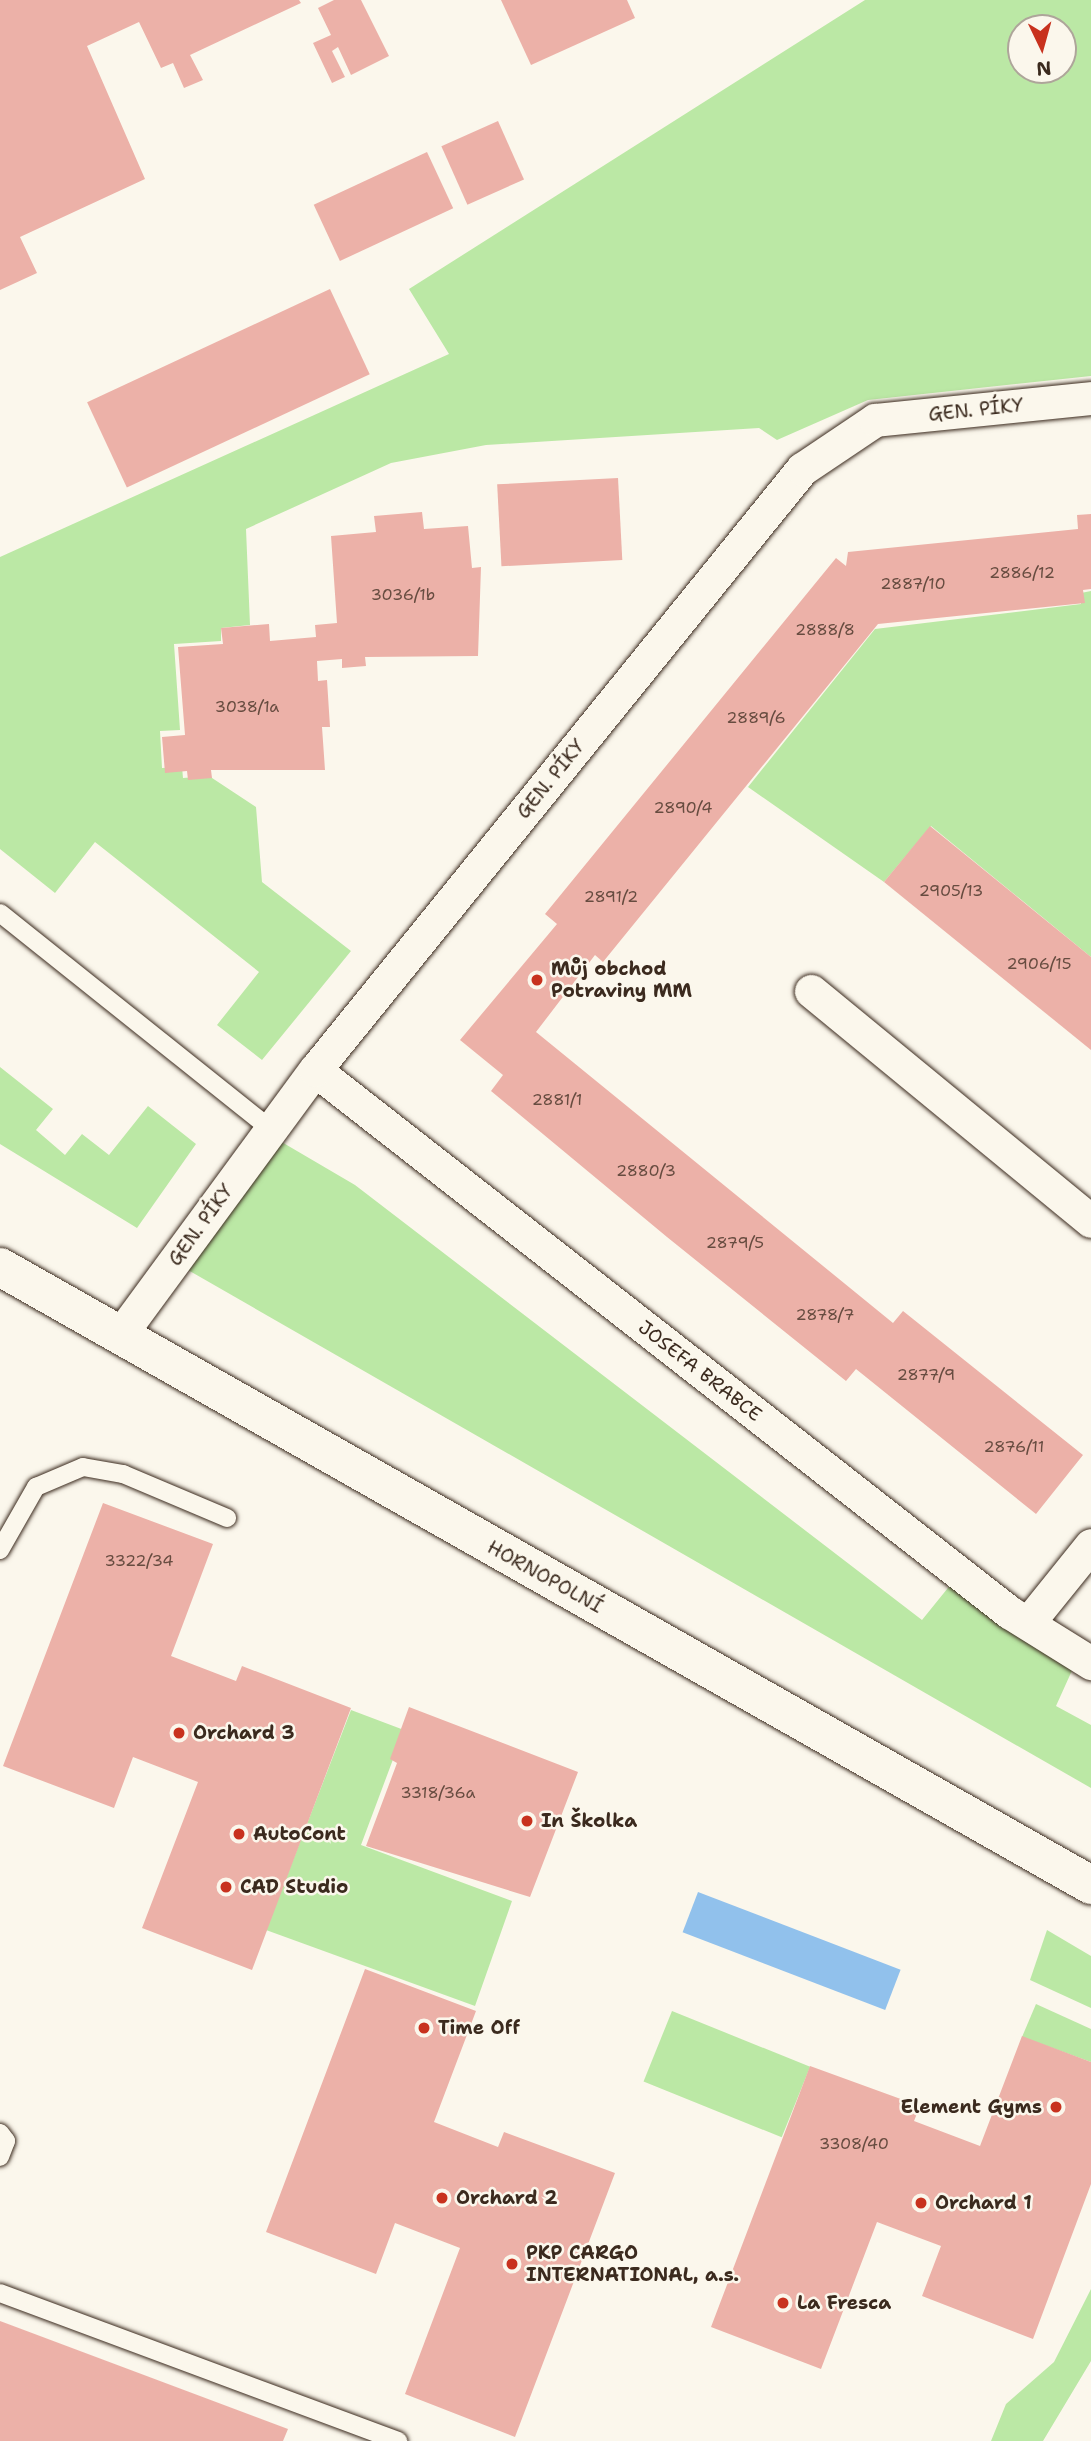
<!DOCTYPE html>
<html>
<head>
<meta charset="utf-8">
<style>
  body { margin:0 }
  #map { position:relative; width:1091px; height:2441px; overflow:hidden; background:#fbf7ec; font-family:"Shantell Sans",sans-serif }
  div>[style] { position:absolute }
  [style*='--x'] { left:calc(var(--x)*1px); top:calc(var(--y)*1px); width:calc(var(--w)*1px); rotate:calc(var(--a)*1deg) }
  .green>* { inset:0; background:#bbe8a5; transform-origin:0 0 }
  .water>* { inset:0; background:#91c1ec; transform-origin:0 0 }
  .building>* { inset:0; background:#ecb1a8; transform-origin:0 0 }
  .roads { filter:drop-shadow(0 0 2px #3b2a1e) drop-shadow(0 0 2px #3b2a1e) }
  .service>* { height:18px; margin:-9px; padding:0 9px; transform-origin:9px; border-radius:9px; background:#fbf7ec }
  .minor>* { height:33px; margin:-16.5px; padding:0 16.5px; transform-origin:16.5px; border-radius:16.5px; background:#fbf7ec }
  .tertiary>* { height:38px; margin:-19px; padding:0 19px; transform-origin:19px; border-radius:19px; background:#fbf7ec }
  .dots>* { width:19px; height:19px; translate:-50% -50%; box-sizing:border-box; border:4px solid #fbf7ec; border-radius:50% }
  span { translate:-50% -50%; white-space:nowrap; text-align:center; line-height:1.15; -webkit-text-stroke:5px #fbf7ec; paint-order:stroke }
  .number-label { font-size:16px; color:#674c40 }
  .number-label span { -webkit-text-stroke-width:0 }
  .street-label { font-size:19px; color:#3b2a1e }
  .poi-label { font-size:19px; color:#3b2a1e; font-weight:700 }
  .left { translate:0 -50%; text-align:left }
  .right { translate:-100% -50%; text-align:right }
  .north { position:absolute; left:1007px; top:14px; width:70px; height:70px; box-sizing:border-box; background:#fbf7ec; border:2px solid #aea59a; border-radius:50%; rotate:175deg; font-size:19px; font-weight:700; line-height:28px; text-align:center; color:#3b2a1e }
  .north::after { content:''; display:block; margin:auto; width:24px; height:32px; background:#c8321e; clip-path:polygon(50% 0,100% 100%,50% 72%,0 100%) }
</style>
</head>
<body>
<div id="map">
  <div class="green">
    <div style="clip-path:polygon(evenodd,865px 0,1091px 0,1091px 376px,868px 400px,777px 440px,759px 428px,486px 445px,391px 463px,246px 529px,250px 625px,221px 628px,221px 641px,174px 644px,180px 730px,160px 731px,162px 768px,182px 767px,183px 778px,209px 776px,256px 807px,262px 882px,351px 951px,262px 1060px,217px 1025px,259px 972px,95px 842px,55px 893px,0 849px,0 557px,449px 354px,409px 289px,865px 0,1021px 28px,1063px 28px,1063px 70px,1021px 70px,1021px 28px)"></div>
    <div style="clip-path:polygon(1091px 591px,1091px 957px,931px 826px,884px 882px,748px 787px,875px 629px,1081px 604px,1081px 593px)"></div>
    <div style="clip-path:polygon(0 1067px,53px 1109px,36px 1130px,65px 1155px,82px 1134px,109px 1155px,148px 1106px,196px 1144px,137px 1228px,0 1144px)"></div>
    <div style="clip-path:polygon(268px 1134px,355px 1185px,922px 1620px,960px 1573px,1079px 1655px,1056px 1706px,1091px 1725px,1091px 1788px,174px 1262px)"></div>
    <div style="clip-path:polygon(351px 1710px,404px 1730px,361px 1845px,512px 1901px,475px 2006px,266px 1930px)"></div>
    <div style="clip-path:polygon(1047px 1930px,1091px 1956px,1091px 2008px,1030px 1980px)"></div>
    <div style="clip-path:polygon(1036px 2004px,1091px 2029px,1091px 2062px,1022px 2037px)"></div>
    <div style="left:672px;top:2011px;width:149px;height:76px;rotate:22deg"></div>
    <div style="clip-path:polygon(1091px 2289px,1091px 2361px,1043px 2441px,991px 2441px,1006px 2404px,1054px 2362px)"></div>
  </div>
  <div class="water">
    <div style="left:698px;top:1892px;width:217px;height:43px;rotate:21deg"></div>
  </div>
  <div class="building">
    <div style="clip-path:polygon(0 0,299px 0,301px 3px,190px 55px,203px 80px,184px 88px,173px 63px,161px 68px,139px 22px,87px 46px,145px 179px,20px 237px,37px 273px,0 290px)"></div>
    <div style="clip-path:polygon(334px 0,361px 0,389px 56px,351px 75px,338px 47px,332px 51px,345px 77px,332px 83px,313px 43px,331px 35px,318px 8px)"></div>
    <div style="clip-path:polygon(501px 0,627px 0,635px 18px,531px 65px)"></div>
    <div style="left:498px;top:121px;width:64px;height:62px;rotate:66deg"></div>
    <div style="left:427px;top:152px;width:62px;height:125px;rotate:65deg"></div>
    <div style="left:330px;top:289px;width:94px;height:268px;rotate:65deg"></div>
    <div style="left:618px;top:478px;width:82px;height:121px;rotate:87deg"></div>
    <div style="clip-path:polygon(422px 512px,424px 529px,468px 526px,472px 568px,481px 567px,478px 656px,365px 657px,366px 666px,342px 668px,342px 659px,317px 661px,318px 681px,327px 680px,330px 727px,322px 727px,325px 770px,211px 770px,212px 778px,188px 780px,187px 771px,165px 773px,162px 737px,185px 735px,178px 647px,223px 644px,221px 628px,269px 624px,270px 641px,316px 637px,315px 625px,337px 623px,331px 536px,376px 532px,374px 516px)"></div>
    <div style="clip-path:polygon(1091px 514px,1091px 589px,1083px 590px,1085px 603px,878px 624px,603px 962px,595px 955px,536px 1032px,893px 1323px,903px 1311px,1083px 1455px,1036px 1514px,856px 1369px,846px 1381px,667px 1237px,491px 1091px,503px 1075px,460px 1040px,557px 924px,545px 914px,836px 558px,846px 566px,848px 552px,1078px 529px,1077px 515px)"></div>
    <div style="clip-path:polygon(930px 826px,1091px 957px,1091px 1050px,884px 882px)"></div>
    <div style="clip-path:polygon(103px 1503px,213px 1544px,171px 1656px,236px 1681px,242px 1666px,351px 1708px,252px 1970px,142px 1928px,198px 1782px,133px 1757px,114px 1808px,3px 1766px)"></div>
    <div style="clip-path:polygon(409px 1707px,578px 1772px,530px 1897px,366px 1846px,397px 1763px,390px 1759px)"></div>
    <div style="clip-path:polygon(365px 1969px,476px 2011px,434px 2122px,498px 2147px,504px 2132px,615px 2173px,515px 2437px,405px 2394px,460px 2248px,395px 2223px,376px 2274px,266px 2232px)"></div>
    <div style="clip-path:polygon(1022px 2036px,1091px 2062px,1091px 2184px,1033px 2339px,922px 2296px,941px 2246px,877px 2222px,821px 2369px,711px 2327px,810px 2066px,920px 2106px,914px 2121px,980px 2146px)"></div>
    <div style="clip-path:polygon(0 2321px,288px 2429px,283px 2441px,0 2441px)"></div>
  </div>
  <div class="roads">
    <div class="service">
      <div style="--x:0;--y:913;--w:347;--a:38.6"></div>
      <div style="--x:0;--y:1550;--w:73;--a:-60.3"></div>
      <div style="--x:36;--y:1487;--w:51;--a:-23.1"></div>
      <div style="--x:83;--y:1467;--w:41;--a:9.9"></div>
      <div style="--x:123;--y:1474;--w:113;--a:22.9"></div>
      <div style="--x:0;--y:2133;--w:10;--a:53"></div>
      <div style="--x:6;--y:2141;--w:17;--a:111"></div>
      <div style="--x:0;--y:2293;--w:425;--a:20.4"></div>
    </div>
    <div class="minor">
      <div style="--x:811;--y:991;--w:362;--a:39.4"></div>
      <div style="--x:315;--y:1070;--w:881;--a:37.99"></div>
      <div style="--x:1009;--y:1612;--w:97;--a:31.9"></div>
      <div style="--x:120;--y:1335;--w:329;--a:-53.7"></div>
      <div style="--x:315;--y:1070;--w:774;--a:-50.98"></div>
      <div style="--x:802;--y:469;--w:88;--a:-33.9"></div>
      <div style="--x:875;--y:420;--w:217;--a:-5.8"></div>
      <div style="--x:1028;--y:1623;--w:100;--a:-51.1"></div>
    </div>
    <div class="tertiary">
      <div style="--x:0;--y:1267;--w:1254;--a:29.53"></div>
    </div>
  </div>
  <div class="dots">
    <div style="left:537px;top:980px;background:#c8321e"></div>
    <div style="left:179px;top:1733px;background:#c8321e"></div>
    <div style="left:527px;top:1821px;background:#c8321e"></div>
    <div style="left:239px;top:1834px;background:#c8321e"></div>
    <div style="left:226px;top:1887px;background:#c8321e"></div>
    <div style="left:424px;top:2028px;background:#c8321e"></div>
    <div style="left:1056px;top:2107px;background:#c8321e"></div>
    <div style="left:442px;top:2198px;background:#c8321e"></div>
    <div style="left:921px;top:2203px;background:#c8321e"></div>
    <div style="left:512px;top:2264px;background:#c8321e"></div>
    <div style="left:783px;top:2303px;background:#c8321e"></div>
  </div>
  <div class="number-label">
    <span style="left:1022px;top:573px">2886/12</span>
    <span style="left:913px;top:584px">2887/10</span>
    <span style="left:403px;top:595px">3036/1b</span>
    <span style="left:825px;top:630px">2888/8</span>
    <span style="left:247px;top:707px">3038/1a</span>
    <span style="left:756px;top:718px">2889/6</span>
    <span style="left:683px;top:808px">2890/4</span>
    <span style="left:951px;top:891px">2905/13</span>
    <span style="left:611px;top:897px">2891/2</span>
    <span style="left:1039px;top:964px">2906/15</span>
    <span style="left:557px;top:1100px">2881/1</span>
    <span style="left:646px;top:1171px">2880/3</span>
    <span style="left:735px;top:1243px">2879/5</span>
    <span style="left:825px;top:1315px">2878/7</span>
    <span style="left:926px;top:1375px">2877/9</span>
    <span style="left:1014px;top:1447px">2876/11</span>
    <span style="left:139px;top:1561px">3322/34</span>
    <span style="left:438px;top:1793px">3318/36a</span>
    <span style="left:854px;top:2144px">3308/40</span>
  </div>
  <div class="street-label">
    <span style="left:976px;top:410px;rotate:-6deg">GEN. PÍKY</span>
    <span style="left:551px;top:779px;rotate:-51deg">GEN. PÍKY</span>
    <span style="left:201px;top:1225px;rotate:-54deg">GEN. PÍKY</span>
    <span style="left:700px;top:1371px;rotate:38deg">JOSEFA BRABCE</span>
    <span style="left:545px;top:1577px;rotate:29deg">HORNOPOLNÍ</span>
  </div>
  <div class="poi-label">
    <span class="left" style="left:551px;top:980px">Můj obchod<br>Potraviny MM</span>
    <span class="left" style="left:193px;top:1733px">Orchard 3</span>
    <span class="left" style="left:541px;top:1821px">In Školka</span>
    <span class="left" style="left:253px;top:1834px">AutoCont</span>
    <span class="left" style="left:240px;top:1887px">CAD Studio</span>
    <span class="left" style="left:438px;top:2028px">Time Off</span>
    <span class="right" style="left:1042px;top:2107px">Element Gyms</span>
    <span class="left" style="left:456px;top:2198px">Orchard 2</span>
    <span class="left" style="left:935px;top:2203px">Orchard 1</span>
    <span class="left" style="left:526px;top:2264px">PKP CARGO<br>INTERNATIONAL, a.s.</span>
    <span class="left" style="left:797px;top:2303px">La Fresca</span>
  </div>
  <div class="north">N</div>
</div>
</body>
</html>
